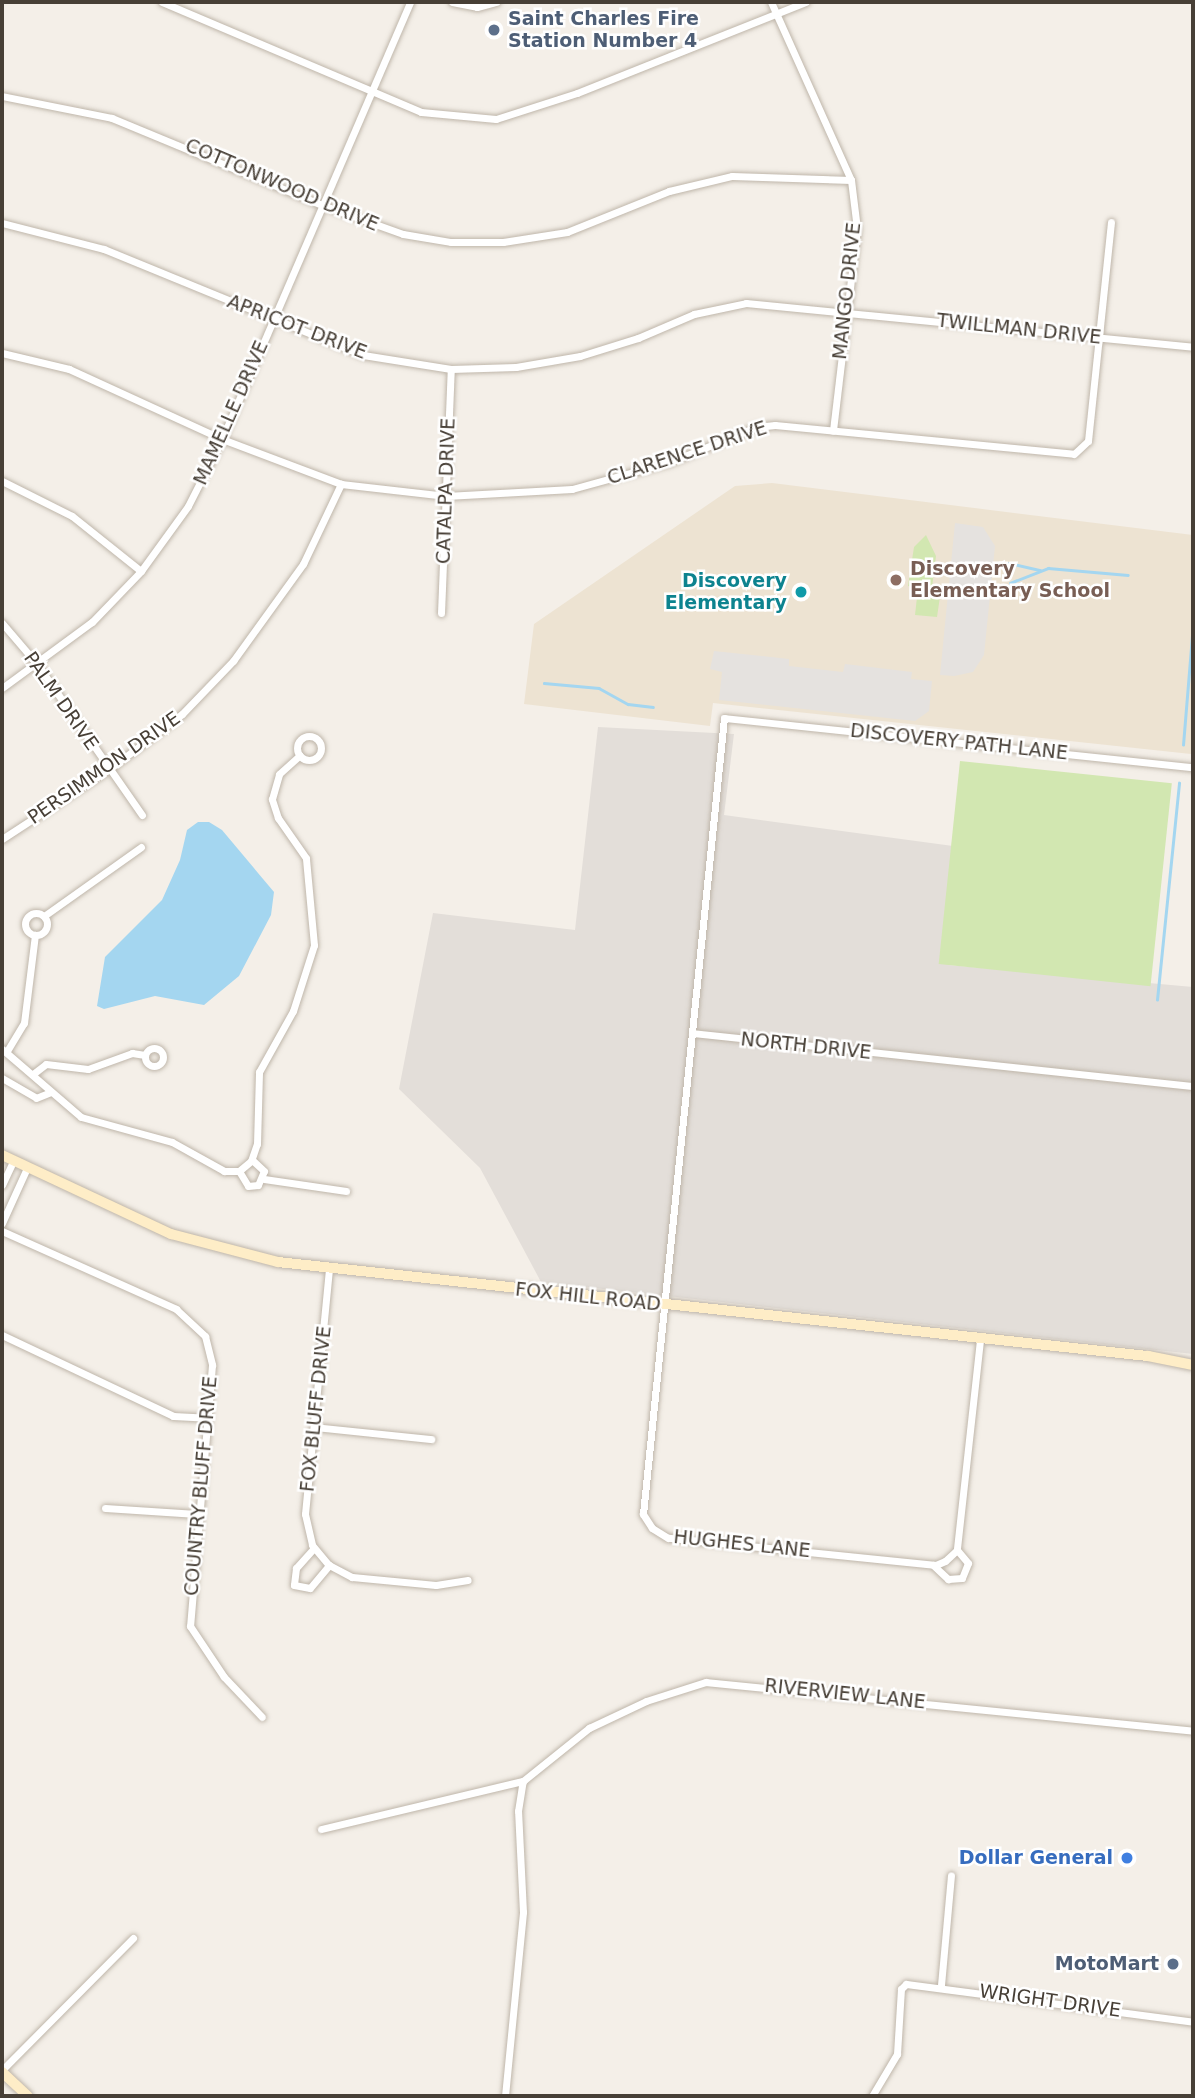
<!DOCTYPE html>
<html>
<head>
<meta charset="utf-8">
<style>
  body { margin:0 }
  #map { position:relative; width:1195px; height:2098px; overflow:hidden; background:#f4efe8; font-family:"DejaVu Sans",sans-serif }
  div>[style] { position:absolute }
  [style*='--x'] { left:calc(var(--x)*1px); top:calc(var(--y)*1px); width:calc(var(--w)*1px); rotate:calc(var(--a)*1deg) }
  .industrial>* { inset:0; background:#e3ded9 }
  .education>* { inset:0; background:#ede3d2 }
  .green>* { inset:0; background:#d2e7b1; transform-origin:0 0 }
  .parking>* { inset:0; background:#e5e2df }
  .water>* { inset:0; background:#a4d6f0 }
  .stream>* { height:2.5px; margin:-1.25px; padding:0 1.25px; transform-origin:1.25px; border-radius:1.25px; background:#a4d6f0 }
  .roads { filter:drop-shadow(0 0 2px #bfb6aa) drop-shadow(0 0 2px #bfb6aa) }
  .street>* { height:7px; margin:-3.5px; padding:0 3.5px; transform-origin:3.5px; border-radius:3.5px; background:#fff }
  .street>.ring { margin:-3.5px; padding:0; box-sizing:content-box; background:none; border:7px solid #fff; border-radius:50% }
  .secondary>* { height:10px; margin:-5px; padding:0 5px; transform-origin:5px; border-radius:5px; background:#feedc7 }
  .dots>* { width:19px; height:19px; translate:-50% -50%; box-sizing:border-box; border:4px solid #fff; border-radius:50% }
  span { translate:-50% -50%; white-space:nowrap; text-align:center; line-height:1.15; -webkit-text-stroke:5px #fff; paint-order:stroke }
  .service-label { font-size:19px; color:#4e5e75; font-weight:700 }
  .left { translate:0 -50%; text-align:left }
  .right { translate:-100% -50%; text-align:right }
  .street-label { font-size:19px; color:#473f36 }
  .education-label { font-size:19px; color:#785e54; font-weight:700 }
  .culture-label { font-size:19px; color:#0d838f; font-weight:700 }
  .shop-label { font-size:19px; color:#366cbe; font-weight:700 }
  .frame { position:absolute; inset:0; border:4px solid #473f36; pointer-events:none }
</style>
</head>
<body>
<div id="map">
  <div class="industrial">
    <div style="clip-path:polygon(598px 727px,734px 734px,724px 815px,953px 846px,948px 965px,1193px 987px,1193px 1354px,541px 1282px,480px 1168px,399px 1089px,433px 913px,575px 930px)"></div>
  </div>
  <div class="education">
    <div style="clip-path:polygon(772px 483px,1193px 535px,1191px 754px,713px 703px,710px 726px,524px 704px,534px 624px,735px 486px)"></div>
  </div>
  <div class="green">
    <div style="clip-path:polygon(926px 535px,936px 556px,932px 588px,941px 590px,937px 617px,915px 615px,918px 588px,908px 586px,914px 547px)"></div>
    <div style="left:960px;top:761px;width:213px;height:204px;rotate:6deg"></div>
  </div>
  <div class="parking">
    <div style="clip-path:polygon(955px 523px,983px 527px,995px 546px,984px 655px,973px 672px,954px 676px,940px 675px)"></div>
    <div style="clip-path:polygon(714px 651px,789px 659px,789px 666px,843px 672px,845px 664px,912px 672px,911px 679px,932px 681px,929px 711px,915px 721px,719px 700px,722px 672px,710px 669px)"></div>
  </div>
  <div class="water">
    <div style="clip-path:polygon(198px 822px,209px 822px,222px 830px,274px 892px,271px 915px,239px 976px,204px 1005px,155px 996px,104px 1009px,97px 1006px,105px 957px,162px 900px,180px 860px,187px 830px)"></div>
  </div>
  <div class="stream">
    <div style="--x:1009;--y:563;--w:32;--a:13"></div>
    <div style="--x:1010;--y:583;--w:41;--a:-21.5"></div>
    <div style="--x:1048;--y:568;--w:80;--a:5"></div>
    <div style="--x:544;--y:683;--w:55;--a:5.2"></div>
    <div style="--x:599;--y:688;--w:33;--a:29"></div>
    <div style="--x:628;--y:704;--w:25;--a:7"></div>
    <div style="--x:1183;--y:745;--w:122;--a:-85.3"></div>
    <div style="--x:1157;--y:1000;--w:218;--a:-84.2"></div>
  </div>
  <div class="roads">
    <div class="street">
      <div style="--x:162;--y:2;--w:281;--a:23"></div>
      <div style="--x:421;--y:112;--w:75;--a:5.3"></div>
      <div style="--x:496;--y:119;--w:85;--a:-17.8"></div>
      <div style="--x:577;--y:93;--w:246;--a:-21.7"></div>
      <div style="--x:452;--y:2;--w:25;--a:11"></div>
      <div style="--x:477;--y:7;--w:20;--a:-15"></div>
      <div style="--x:771;--y:2;--w:195;--a:65.8"></div>
      <div style="--x:851;--y:180;--w:49;--a:83"></div>
      <div style="--x:857;--y:229;--w:203;--a:96.8"></div>
      <div style="--x:2;--y:96;--w:112;--a:11.3"></div>
      <div style="--x:112;--y:118;--w:227;--a:22.5"></div>
      <div style="--x:322;--y:205;--w:86;--a:19.7"></div>
      <div style="--x:403;--y:234;--w:49;--a:9.5"></div>
      <div style="--x:451;--y:242;--w:52;--a:0"></div>
      <div style="--x:503;--y:242;--w:65;--a:-8.9"></div>
      <div style="--x:567;--y:232;--w:110;--a:-21.9"></div>
      <div style="--x:669;--y:191;--w:65;--a:-13.4"></div>
      <div style="--x:732;--y:176;--w:119;--a:1.9"></div>
      <div style="--x:2;--y:223;--w:105;--a:14.3"></div>
      <div style="--x:104;--y:249;--w:280;--a:22.3"></div>
      <div style="--x:363;--y:355;--w:89;--a:9"></div>
      <div style="--x:451;--y:369;--w:65;--a:-1.8"></div>
      <div style="--x:516;--y:367;--w:65;--a:-9.8"></div>
      <div style="--x:580;--y:356;--w:61;--a:-17.2"></div>
      <div style="--x:638;--y:338;--w:61;--a:-23.2"></div>
      <div style="--x:694;--y:314;--w:53;--a:-11.9"></div>
      <div style="--x:746;--y:303;--w:449;--a:5.6"></div>
      <div style="--x:2;--y:353;--w:69;--a:13.4"></div>
      <div style="--x:69;--y:369;--w:168;--a:24.6"></div>
      <div style="--x:222;--y:439;--w:127;--a:20.7"></div>
      <div style="--x:341;--y:484;--w:106;--a:6.5"></div>
      <div style="--x:446;--y:496;--w:126;--a:-3.2"></div>
      <div style="--x:572;--y:489;--w:102;--a:-15.4"></div>
      <div style="--x:670;--y:462;--w:93;--a:-22.1"></div>
      <div style="--x:756;--y:427;--w:19;--a:-6"></div>
      <div style="--x:775;--y:425;--w:300;--a:5.5"></div>
      <div style="--x:1074;--y:454;--w:19;--a:-43"></div>
      <div style="--x:1088;--y:441;--w:220;--a:-84"></div>
      <div style="--x:2;--y:481;--w:78;--a:26.6"></div>
      <div style="--x:72;--y:516;--w:88;--a:38.6"></div>
      <div style="--x:441;--y:613;--w:244;--a:-87.7"></div>
      <div style="--x:2;--y:623;--w:54;--a:49.5"></div>
      <div style="--x:37;--y:664;--w:184;--a:55.2"></div>
      <div style="--x:2;--y:688;--w:112;--a:-36.3"></div>
      <div style="--x:92;--y:622;--w:71;--a:-46.1"></div>
      <div style="--x:141;--y:571;--w:80;--a:-54.1"></div>
      <div style="--x:188;--y:506;--w:75;--a:-63.1"></div>
      <div style="--x:222;--y:439;--w:476;--a:-66.7"></div>
      <div class="ring" style="left:297px;top:736px;width:17px;height:17px"></div>
      <div style="--x:2;--y:839;--w:126;--a:-33.1"></div>
      <div style="--x:108;--y:770;--w:93;--a:-37.1"></div>
      <div style="--x:182;--y:714;--w:74;--a:-46.1"></div>
      <div style="--x:233;--y:661;--w:120;--a:-54.2"></div>
      <div style="--x:303;--y:564;--w:89;--a:-64.6"></div>
      <div class="ring" style="left:25px;top:913px;width:15px;height:15px"></div>
      <div style="--x:44;--y:916;--w:119;--a:-35.4"></div>
      <div style="--x:692;--y:1033;--w:504;--a:6.04"></div>
      <div class="ring" style="left:145px;top:1048px;width:11px;height:11px"></div>
      <div style="--x:2;--y:1049;--w:104;--a:40.7"></div>
      <div style="--x:81;--y:1117;--w:94;--a:15.4"></div>
      <div style="--x:172;--y:1142;--w:60;--a:29.1"></div>
      <div style="--x:224;--y:1171;--w:15;--a:0"></div>
      <div style="--x:239;--y:1171;--w:16;--a:-40"></div>
      <div style="--x:251;--y:1161;--w:18;--a:-71"></div>
      <div style="--x:257;--y:1144;--w:72;--a:-88.4"></div>
      <div style="--x:259;--y:1072;--w:70;--a:-60.9"></div>
      <div style="--x:293;--y:1011;--w:69;--a:-72.3"></div>
      <div style="--x:314;--y:945;--w:87;--a:-95.3"></div>
      <div style="--x:306;--y:858;--w:49;--a:-125"></div>
      <div style="--x:278;--y:818;--w:20;--a:-108"></div>
      <div style="--x:272;--y:799;--w:26;--a:-74"></div>
      <div style="--x:279;--y:774;--w:28;--a:-42"></div>
      <div style="--x:7;--y:1051;--w:33;--a:-59"></div>
      <div style="--x:24;--y:1023;--w:89;--a:-82.9"></div>
      <div style="--x:33;--y:1074;--w:16;--a:-38"></div>
      <div style="--x:46;--y:1064;--w:42;--a:6.8"></div>
      <div style="--x:88;--y:1069;--w:47;--a:-20"></div>
      <div style="--x:132;--y:1053;--w:13;--a:9"></div>
      <div style="--x:2;--y:1078;--w:39;--a:30"></div>
      <div style="--x:36;--y:1098;--w:16;--a:-22"></div>
      <div style="--x:239;--y:1171;--w:17;--a:59"></div>
      <div style="--x:248;--y:1186;--w:10;--a:-6"></div>
      <div style="--x:258;--y:1185;--w:15;--a:-67"></div>
      <div style="--x:264;--y:1171;--w:16;--a:-137"></div>
      <div style="--x:264;--y:1179;--w:83;--a:8.3"></div>
      <div style="--x:2;--y:1185;--w:26;--a:-65"></div>
      <div style="--x:2;--y:1223;--w:60;--a:-65.6"></div>
      <div style="--x:2;--y:1231;--w:191;--a:24.1"></div>
      <div style="--x:176;--y:1309;--w:40;--a:43"></div>
      <div style="--x:205;--y:1336;--w:30;--a:76"></div>
      <div style="--x:212;--y:1365;--w:262;--a:94.8"></div>
      <div style="--x:190;--y:1626;--w:61;--a:56.3"></div>
      <div style="--x:224;--y:1677;--w:55;--a:46.5"></div>
      <div style="--x:329;--y:1269;--w:246;--a:95.6"></div>
      <div style="--x:305;--y:1514;--w:32;--a:77"></div>
      <div style="--x:312;--y:1545;--w:26;--a:50"></div>
      <div style="--x:329;--y:1565;--w:26;--a:28"></div>
      <div style="--x:352;--y:1577;--w:84;--a:5.4"></div>
      <div style="--x:436;--y:1585;--w:32;--a:-9"></div>
      <div style="--x:2;--y:1335;--w:189;--a:25.3"></div>
      <div style="--x:173;--y:1416;--w:34;--a:3"></div>
      <div style="--x:980;--y:1340;--w:211;--a:96.3"></div>
      <div style="--x:957;--y:1550;--w:16;--a:137"></div>
      <div style="--x:945;--y:1561;--w:10;--a:156"></div>
      <div style="--x:936;--y:1565;--w:269;--a:-174.2"></div>
      <div style="--x:668;--y:1538;--w:19;--a:-148"></div>
      <div style="--x:652;--y:1528;--w:17;--a:-123"></div>
      <div style="--x:643;--y:1514;--w:800;--a:-84.19"></div>
      <div style="--x:724;--y:718;--w:472;--a:6"></div>
      <div style="--x:314;--y:1427;--w:118;--a:5.9"></div>
      <div style="--x:105;--y:1508;--w:92;--a:3.7"></div>
      <div style="--x:314;--y:1548;--w:27;--a:132"></div>
      <div style="--x:296;--y:1568;--w:17;--a:97"></div>
      <div style="--x:294;--y:1585;--w:16;--a:11"></div>
      <div style="--x:310;--y:1588;--w:30;--a:-50"></div>
      <div style="--x:933;--y:1565;--w:21;--a:43"></div>
      <div style="--x:948;--y:1579;--w:14;--a:-4"></div>
      <div style="--x:962;--y:1578;--w:16;--a:-68"></div>
      <div style="--x:968;--y:1563;--w:17;--a:-130"></div>
      <div style="--x:321;--y:1829;--w:208;--a:-13.4"></div>
      <div style="--x:523;--y:1781;--w:85;--a:-38.8"></div>
      <div style="--x:589;--y:1728;--w:63;--a:-25.3"></div>
      <div style="--x:646;--y:1701;--w:63;--a:-17.6"></div>
      <div style="--x:706;--y:1682;--w:489;--a:5.7"></div>
      <div style="--x:941;--y:1985;--w:110;--a:-84.8"></div>
      <div style="--x:2;--y:2070;--w:186;--a:-45.2"></div>
      <div style="--x:505;--y:2096;--w:185;--a:-84.4"></div>
      <div style="--x:523;--y:1912;--w:101;--a:-92.8"></div>
      <div style="--x:518;--y:1811;--w:30;--a:-81"></div>
      <div style="--x:872;--y:2096;--w:49;--a:-59.2"></div>
      <div style="--x:897;--y:2054;--w:65;--a:-86.5"></div>
      <div style="--x:901;--y:1989;--w:7;--a:-45"></div>
      <div style="--x:906;--y:1984;--w:290;--a:7.5"></div>
    </div>
    <div class="secondary">
      <div style="--x:2;--y:1155;--w:187;--a:25.1"></div>
      <div style="--x:171;--y:1234;--w:111;--a:14.7"></div>
      <div style="--x:278;--y:1262;--w:875;--a:6.17"></div>
      <div style="--x:1148;--y:1356;--w:46;--a:11.3"></div>
      <div style="--x:2;--y:2072;--w:35;--a:43"></div>
    </div>
  </div>
  <div class="dots">
    <div style="left:494px;top:30px;background:#5c6f8a"></div>
    <div style="left:896px;top:580px;background:#8d6e63"></div>
    <div style="left:801px;top:592px;background:#0f9aa8"></div>
    <div style="left:1127px;top:1858px;background:#3f7fe0"></div>
    <div style="left:1173px;top:1964px;background:#5c6f8a"></div>
  </div>
  <div class="service-label">
    <span class="left" style="left:508px;top:30px">Saint Charles Fire<br>Station Number 4</span>
    <span class="right" style="left:1159px;top:1964px">MotoMart</span>
  </div>
  <div class="street-label">
    <span style="left:282px;top:185px;rotate:23deg">COTTONWOOD DRIVE</span>
    <span style="left:847px;top:291px;rotate:-84deg">MANGO DRIVE</span>
    <span style="left:297px;top:327px;rotate:21deg">APRICOT DRIVE</span>
    <span style="left:1019px;top:329px;rotate:6deg">TWILLMAN DRIVE</span>
    <span style="left:231px;top:413px;rotate:-66deg">MAMELLE DRIVE</span>
    <span style="left:687px;top:453px;rotate:-18deg">CLARENCE DRIVE</span>
    <span style="left:446px;top:491px;rotate:-88deg">CATALPA DRIVE</span>
    <span style="left:61px;top:701px;rotate:55deg">PALM DRIVE</span>
    <span style="left:959px;top:742px;rotate:6deg">DISCOVERY PATH LANE</span>
    <span style="left:104px;top:768px;rotate:-35deg">PERSIMMON DRIVE</span>
    <span style="left:806px;top:1046px;rotate:6deg">NORTH DRIVE</span>
    <span style="left:588px;top:1297px;rotate:6deg">FOX HILL ROAD</span>
    <span style="left:316px;top:1409px;rotate:-84deg">FOX BLUFF DRIVE</span>
    <span style="left:201px;top:1486px;rotate:-85deg">COUNTRY BLUFF DRIVE</span>
    <span style="left:742px;top:1544px;rotate:6deg">HUGHES LANE</span>
    <span style="left:845px;top:1694px;rotate:6deg">RIVERVIEW LANE</span>
    <span style="left:1050px;top:2001px;rotate:8deg">WRIGHT DRIVE</span>
  </div>
  <div class="education-label">
    <span class="left" style="left:910px;top:580px">Discovery<br>Elementary School</span>
  </div>
  <div class="culture-label">
    <span class="right" style="left:787px;top:592px">Discovery<br>Elementary</span>
  </div>
  <div class="shop-label">
    <span class="right" style="left:1113px;top:1858px">Dollar General</span>
  </div>
  <div class="frame"></div>
</div>
</body>
</html>
